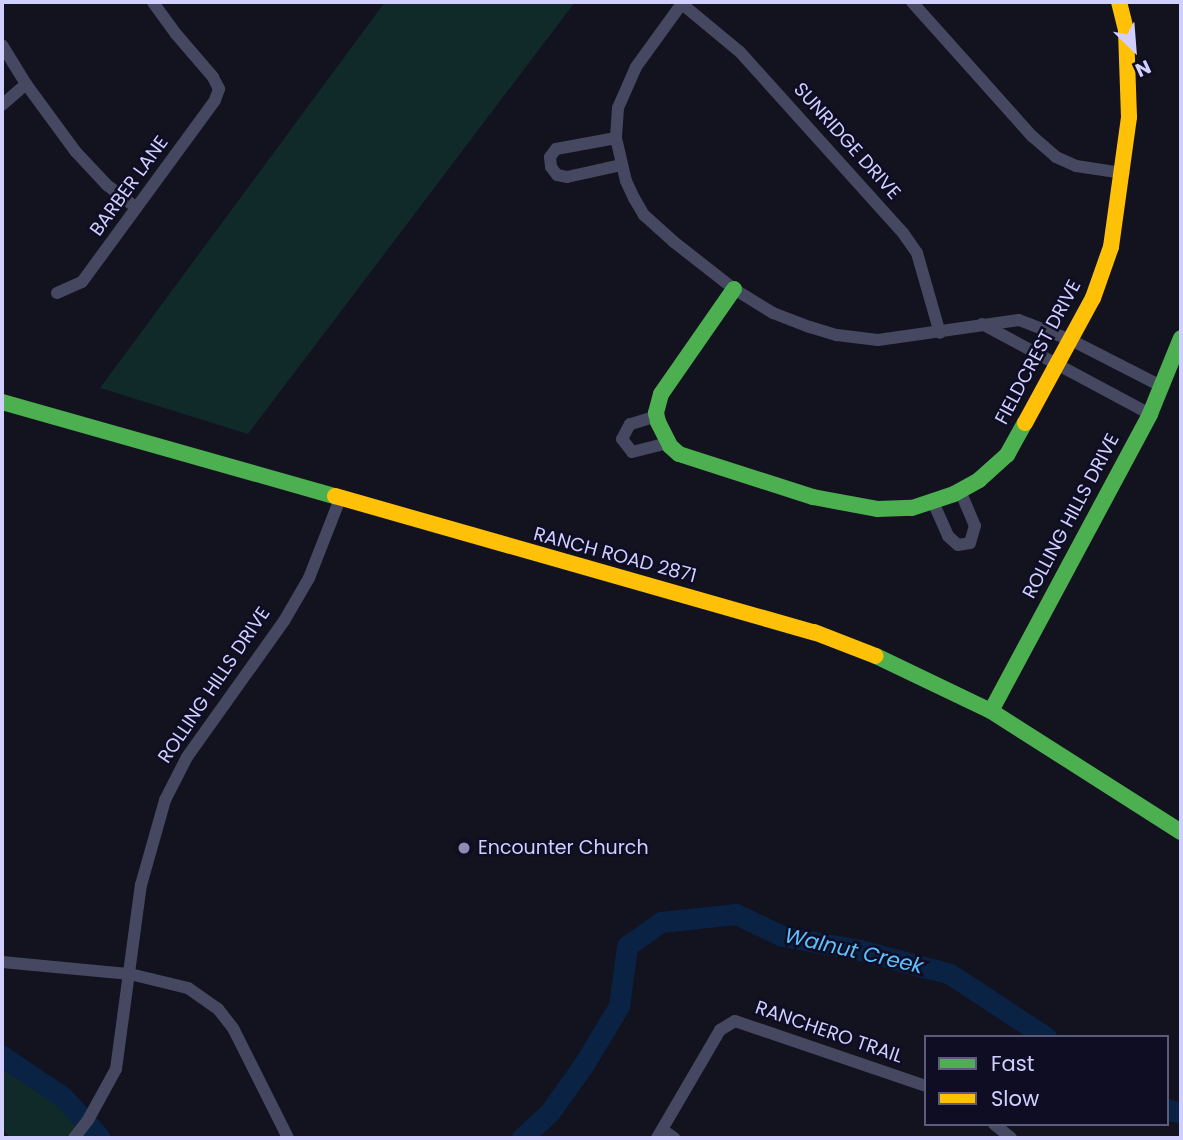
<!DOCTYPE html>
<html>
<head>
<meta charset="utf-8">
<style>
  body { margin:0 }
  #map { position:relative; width:1183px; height:1140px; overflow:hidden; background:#13121f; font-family:Poppins,sans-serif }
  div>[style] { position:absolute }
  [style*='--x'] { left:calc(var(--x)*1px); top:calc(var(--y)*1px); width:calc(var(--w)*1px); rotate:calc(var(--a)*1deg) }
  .green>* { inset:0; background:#102a29 }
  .river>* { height:21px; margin:-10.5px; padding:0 10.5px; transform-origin:10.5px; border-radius:10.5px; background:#0a2243 }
  .street>* { height:12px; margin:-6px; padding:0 6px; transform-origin:6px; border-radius:6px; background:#464760 }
  .fast>* { height:16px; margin:-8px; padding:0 8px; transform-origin:8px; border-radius:8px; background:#4caf50 }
  .slow>* { height:16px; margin:-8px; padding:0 8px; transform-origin:8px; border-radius:8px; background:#ffc107 }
  .dots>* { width:19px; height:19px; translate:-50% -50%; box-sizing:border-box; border:4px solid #0f0d24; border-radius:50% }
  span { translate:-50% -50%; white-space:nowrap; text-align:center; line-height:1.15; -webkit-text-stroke:5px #0f0d24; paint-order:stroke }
  .street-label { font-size:19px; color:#d1cfff }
  .poi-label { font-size:19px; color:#d1cfff }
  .left { translate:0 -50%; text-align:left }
  .water-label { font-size:21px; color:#5dc0ff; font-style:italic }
  .frame { position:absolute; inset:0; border:4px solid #d1cfff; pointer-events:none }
  .legend { position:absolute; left:924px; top:1035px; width:245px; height:91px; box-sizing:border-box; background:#0f0d24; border:2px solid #5d5b7c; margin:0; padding:9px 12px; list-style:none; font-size:21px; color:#d1cfff }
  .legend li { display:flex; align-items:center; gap:14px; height:35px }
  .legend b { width:35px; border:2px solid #5d5b7c }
  .north { position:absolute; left:1099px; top:14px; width:70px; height:70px; -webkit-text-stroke:5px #0f0d24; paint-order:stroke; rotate:155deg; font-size:19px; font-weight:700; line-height:28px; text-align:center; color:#d1cfff }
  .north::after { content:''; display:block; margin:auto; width:24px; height:32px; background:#d1cfff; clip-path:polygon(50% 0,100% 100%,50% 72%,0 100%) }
</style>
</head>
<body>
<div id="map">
  <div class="green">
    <div style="clip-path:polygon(385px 2px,575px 2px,248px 434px,100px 388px)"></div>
    <div style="clip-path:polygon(2px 1070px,33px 1084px,57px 1102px,87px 1138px,10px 1138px,2px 1128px)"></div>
  </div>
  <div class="river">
    <div style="--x:2;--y:1056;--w:73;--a:33.9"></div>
    <div style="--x:63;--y:1097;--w:55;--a:47.9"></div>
    <div style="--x:1167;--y:1109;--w:15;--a:16"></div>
    <div style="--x:522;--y:1138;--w:38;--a:-43"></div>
    <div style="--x:550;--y:1112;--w:59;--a:-54.7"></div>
    <div style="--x:584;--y:1064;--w:68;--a:-58.9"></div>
    <div style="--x:619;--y:1006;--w:61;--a:-82.4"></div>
    <div style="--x:627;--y:946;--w:42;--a:-35.2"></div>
    <div style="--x:661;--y:922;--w:75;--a:-6.1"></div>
    <div style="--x:736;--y:914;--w:51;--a:25.6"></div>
    <div style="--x:782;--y:936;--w:79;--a:10.2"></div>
    <div style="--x:860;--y:950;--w:93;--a:14.9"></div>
    <div style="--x:950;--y:974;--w:115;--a:33.3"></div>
  </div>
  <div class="street">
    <div style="--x:683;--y:2;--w:80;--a:125.9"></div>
    <div style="--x:636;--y:67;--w:45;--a:113.7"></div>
    <div style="--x:618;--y:108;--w:30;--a:94"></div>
    <div style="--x:616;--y:138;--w:44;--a:76.9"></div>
    <div style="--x:626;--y:181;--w:19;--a:65"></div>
    <div style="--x:634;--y:198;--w:20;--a:60"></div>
    <div style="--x:644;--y:215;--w:40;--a:42"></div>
    <div style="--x:674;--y:242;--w:76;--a:38.1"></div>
    <div style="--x:734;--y:289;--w:46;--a:31.6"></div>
    <div style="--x:773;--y:313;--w:40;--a:21"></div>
    <div style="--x:810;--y:327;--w:28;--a:17"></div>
    <div style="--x:837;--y:335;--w:41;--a:7"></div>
    <div style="--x:878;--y:340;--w:142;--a:-8.1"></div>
    <div style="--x:1019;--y:320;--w:56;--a:21"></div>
    <div style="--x:1071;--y:340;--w:103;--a:27.1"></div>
    <div style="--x:912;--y:2;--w:180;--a:48.2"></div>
    <div style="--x:1032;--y:136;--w:32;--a:41"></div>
    <div style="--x:1056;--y:157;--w:22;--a:24"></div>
    <div style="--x:1076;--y:166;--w:48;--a:8.5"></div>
    <div style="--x:682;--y:4;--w:75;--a:39.6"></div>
    <div style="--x:740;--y:52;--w:244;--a:48"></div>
    <div style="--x:903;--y:233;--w:24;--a:55"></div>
    <div style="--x:917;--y:253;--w:83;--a:74"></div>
    <div style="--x:2;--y:45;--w:46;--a:58.4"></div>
    <div style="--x:26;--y:84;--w:84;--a:53.7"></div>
    <div style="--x:76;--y:152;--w:45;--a:46.8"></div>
    <div style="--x:107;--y:185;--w:37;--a:38"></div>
    <div style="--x:2;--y:105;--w:32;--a:-41"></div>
    <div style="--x:616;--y:138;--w:61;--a:169.6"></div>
    <div style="--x:556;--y:149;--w:10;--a:127"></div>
    <div style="--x:550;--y:157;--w:10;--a:84"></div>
    <div style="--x:551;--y:167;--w:10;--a:53"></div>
    <div style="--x:557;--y:175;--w:10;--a:11"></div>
    <div style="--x:567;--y:177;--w:55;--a:-12.5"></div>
    <div style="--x:57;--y:293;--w:27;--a:-24"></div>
    <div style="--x:82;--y:282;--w:225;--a:-53.8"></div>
    <div style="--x:215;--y:100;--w:12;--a:-70"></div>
    <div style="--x:219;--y:89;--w:13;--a:-117"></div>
    <div style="--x:213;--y:77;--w:57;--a:-130.7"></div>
    <div style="--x:176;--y:34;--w:39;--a:-126"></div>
    <div style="--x:982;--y:324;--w:191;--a:28.2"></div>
    <div style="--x:657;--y:416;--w:28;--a:163"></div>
    <div style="--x:630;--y:424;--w:17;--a:118"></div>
    <div style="--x:622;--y:439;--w:16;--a:52"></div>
    <div style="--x:632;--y:452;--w:37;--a:-14"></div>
    <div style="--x:933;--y:502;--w:37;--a:66"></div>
    <div style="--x:948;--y:536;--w:13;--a:42"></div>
    <div style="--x:958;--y:545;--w:12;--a:-9"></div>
    <div style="--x:970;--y:543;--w:18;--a:-74"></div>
    <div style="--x:975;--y:526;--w:38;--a:-113"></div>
    <div style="--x:2;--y:962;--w:129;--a:5.4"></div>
    <div style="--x:130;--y:974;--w:60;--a:13.6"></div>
    <div style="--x:188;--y:988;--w:37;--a:35"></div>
    <div style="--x:218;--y:1009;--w:24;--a:52"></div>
    <div style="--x:233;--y:1028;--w:123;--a:63.4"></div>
    <div style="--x:994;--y:1124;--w:22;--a:39"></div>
    <div style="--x:663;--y:1130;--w:14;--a:36"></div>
    <div style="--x:74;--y:1138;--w:23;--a:-52"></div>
    <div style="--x:88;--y:1120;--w:58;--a:-61.2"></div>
    <div style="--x:116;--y:1069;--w:186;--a:-82.3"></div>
    <div style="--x:141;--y:885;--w:88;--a:-74.2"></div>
    <div style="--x:165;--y:800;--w:48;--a:-62.9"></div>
    <div style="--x:187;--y:757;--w:167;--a:-54.5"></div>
    <div style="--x:284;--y:621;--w:50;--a:-59.8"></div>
    <div style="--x:309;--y:578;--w:85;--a:-68.6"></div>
    <div style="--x:657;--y:1138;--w:125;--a:-59.7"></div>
    <div style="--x:720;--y:1030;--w:17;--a:-31"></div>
    <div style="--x:735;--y:1021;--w:202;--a:18.8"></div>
  </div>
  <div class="fast">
    <div style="--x:734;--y:289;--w:128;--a:124.8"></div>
    <div style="--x:661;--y:394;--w:20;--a:105"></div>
    <div style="--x:656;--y:413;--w:9;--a:77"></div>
    <div style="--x:658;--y:422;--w:27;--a:63"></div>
    <div style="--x:670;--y:446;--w:12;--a:42"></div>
    <div style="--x:679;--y:454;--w:141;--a:17.8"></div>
    <div style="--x:813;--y:497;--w:65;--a:10.6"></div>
    <div style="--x:877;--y:509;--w:35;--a:-2"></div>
    <div style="--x:912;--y:508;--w:44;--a:-18.4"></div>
    <div style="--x:954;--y:494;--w:29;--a:-29"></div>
    <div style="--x:979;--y:480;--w:38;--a:-42"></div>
    <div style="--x:1007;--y:455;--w:37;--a:-61"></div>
    <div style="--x:2;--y:402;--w:346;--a:15.8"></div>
    <div style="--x:876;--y:656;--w:127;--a:25.6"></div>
    <div style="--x:991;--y:711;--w:225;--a:32.5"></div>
    <div style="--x:991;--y:711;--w:337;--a:-61.8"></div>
    <div style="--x:1150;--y:414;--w:82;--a:-67.8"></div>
  </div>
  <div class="slow">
    <div style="--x:1025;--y:423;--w:142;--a:-61.5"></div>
    <div style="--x:1093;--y:298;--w:54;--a:-70.6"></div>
    <div style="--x:1111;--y:247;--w:131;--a:-82.1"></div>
    <div style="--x:1129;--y:117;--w:87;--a:-92"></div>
    <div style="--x:1126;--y:30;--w:29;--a:-104"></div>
    <div style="--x:335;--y:496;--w:498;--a:15.9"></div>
    <div style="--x:814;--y:632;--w:66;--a:21.2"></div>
  </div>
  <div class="dots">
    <div style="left:464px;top:848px;background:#8e8db1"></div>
  </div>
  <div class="street-label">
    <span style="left:847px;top:141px;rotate:48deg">SUNRIDGE DRIVE</span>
    <span style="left:129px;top:186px;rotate:-54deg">BARBER LANE</span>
    <span style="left:1038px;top:352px;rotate:-62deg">FIELDCREST DRIVE</span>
    <span style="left:1071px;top:516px;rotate:-62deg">ROLLING HILLS DRIVE</span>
    <span style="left:615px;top:555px;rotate:15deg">RANCH ROAD 2871</span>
    <span style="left:214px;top:685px;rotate:-56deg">ROLLING HILLS DRIVE</span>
    <span style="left:829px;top:1032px;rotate:19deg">RANCHERO TRAIL</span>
  </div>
  <div class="poi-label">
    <span class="left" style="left:478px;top:848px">Encounter Church</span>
  </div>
  <div class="water-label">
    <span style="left:854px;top:951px;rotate:13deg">Walnut Creek</span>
  </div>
  <div class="frame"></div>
  <ul class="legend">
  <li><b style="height:9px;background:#4caf50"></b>Fast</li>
  <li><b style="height:9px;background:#ffc107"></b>Slow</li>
  </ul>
  <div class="north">N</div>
</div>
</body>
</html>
